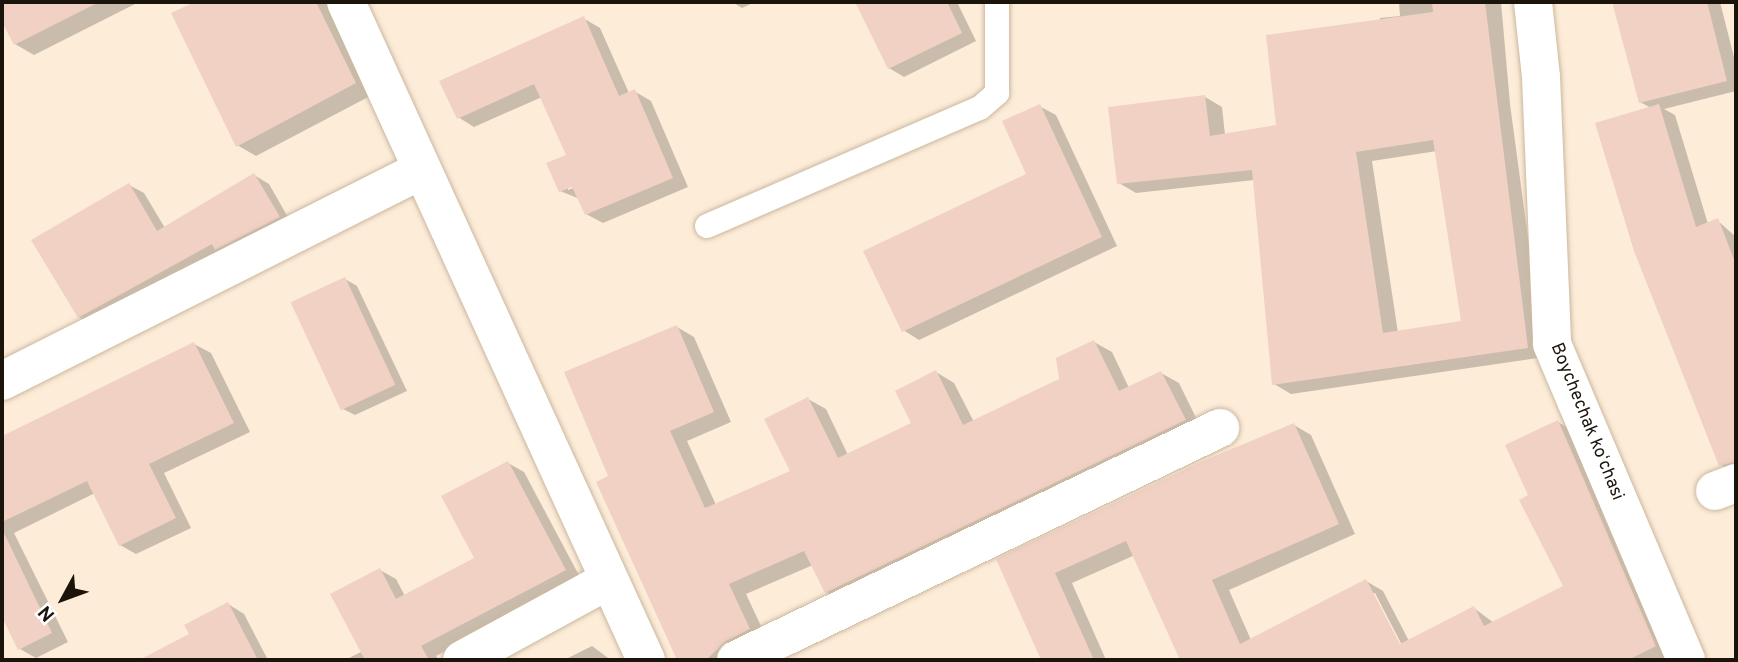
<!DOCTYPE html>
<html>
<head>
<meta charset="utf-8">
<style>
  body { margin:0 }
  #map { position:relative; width:1738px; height:662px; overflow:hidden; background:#fcecd8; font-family:Overpass,sans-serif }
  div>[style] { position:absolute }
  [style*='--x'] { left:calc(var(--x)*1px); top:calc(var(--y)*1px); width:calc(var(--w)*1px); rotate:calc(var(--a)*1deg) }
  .shadow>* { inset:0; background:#0003 }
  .building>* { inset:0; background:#f2d1c5; transform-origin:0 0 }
  .roads { filter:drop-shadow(0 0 2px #cbb79e) drop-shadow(0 0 2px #cbb79e) }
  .lane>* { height:24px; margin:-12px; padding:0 12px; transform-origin:12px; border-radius:12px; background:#fff }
  .street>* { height:38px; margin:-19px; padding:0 19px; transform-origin:19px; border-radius:19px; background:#fff }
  span { translate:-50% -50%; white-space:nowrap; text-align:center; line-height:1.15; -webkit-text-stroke:6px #fff; paint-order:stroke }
  .street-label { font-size:18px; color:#1b140b }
  .frame { position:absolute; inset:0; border:4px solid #1b140b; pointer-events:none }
  .north { position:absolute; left:28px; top:564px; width:70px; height:70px; -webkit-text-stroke:5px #fff; paint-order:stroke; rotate:229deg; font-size:19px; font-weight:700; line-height:28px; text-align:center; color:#1b140b }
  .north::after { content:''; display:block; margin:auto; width:24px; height:32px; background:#1b140b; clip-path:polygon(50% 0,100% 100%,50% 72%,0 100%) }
</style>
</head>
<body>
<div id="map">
  <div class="shadow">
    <div style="clip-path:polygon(2px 2px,139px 2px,34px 55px,15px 44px,2px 18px)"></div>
    <div style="clip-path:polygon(199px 2px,328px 2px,374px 94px,256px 156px,237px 145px,173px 14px)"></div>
    <div style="clip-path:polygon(732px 2px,755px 2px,742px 8px)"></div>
    <div style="clip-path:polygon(857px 2px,957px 2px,976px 41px,904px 77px,889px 68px)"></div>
    <div style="clip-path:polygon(evenodd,1399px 2px,1501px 2px,1510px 104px,1544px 357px,1291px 394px,1274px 384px,1254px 180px,1136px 193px,1119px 183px,1205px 97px,1222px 107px,1225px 135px,1278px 126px,1380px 24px,1380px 18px,1400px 16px,1399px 2px,1437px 151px,1463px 323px,1398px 333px,1372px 161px,1437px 151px)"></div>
    <div style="clip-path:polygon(1614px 2px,1720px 2px,1736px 65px,1736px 91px,1664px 109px,1675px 115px,1708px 224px,1717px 220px,1736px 237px,1736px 474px,1721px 465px,1651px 108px,1640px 102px)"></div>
    <div style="clip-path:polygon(evenodd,583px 18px,600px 28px,629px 93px,634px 91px,651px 101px,688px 187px,603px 223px,586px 214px,580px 199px,560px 191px,568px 156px,542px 97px,474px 127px,458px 117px,583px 18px,581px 185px,568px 190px,568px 186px,581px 185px)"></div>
    <div style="clip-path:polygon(1039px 106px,1056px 115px,1117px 246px,919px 340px,903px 330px,1029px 175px)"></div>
    <div style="clip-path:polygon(254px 175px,269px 184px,293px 226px,94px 326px,79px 317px,129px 185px,144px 193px,165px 228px)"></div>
    <div style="clip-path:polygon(345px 279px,357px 286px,407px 391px,355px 415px,343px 409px)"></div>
    <div style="clip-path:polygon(677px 327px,694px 337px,731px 422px,687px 441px,716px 505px,792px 472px,808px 399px,826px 409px,848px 455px,913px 424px,936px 372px,954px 383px,974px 422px,1061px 380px,1094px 342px,1112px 352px,1129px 388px,1161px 373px,1179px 383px,1202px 430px,844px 602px,826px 592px,813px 565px,746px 594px,767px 639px,737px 660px,679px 660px,598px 483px,611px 477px)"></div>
    <div style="clip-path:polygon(194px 344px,211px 353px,250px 432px,164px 473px,191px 528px,136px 554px,120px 545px,95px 493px,14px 533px,68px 642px,36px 658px,20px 649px,2px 613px,2px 438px)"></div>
    <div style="clip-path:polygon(evenodd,1558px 422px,1575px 432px,1673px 656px,1664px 660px,1182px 660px,1135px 555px,1072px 583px,1106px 660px,1043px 660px,999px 560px,1294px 425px,1311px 435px,1355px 534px,1229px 590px,1251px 640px,1366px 581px,1383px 591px,1409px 641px,1474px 608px,1494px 623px,1565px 586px,1531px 496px,1558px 422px,1371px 593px,1375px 593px,1405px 651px,1402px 653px,1371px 593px)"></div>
    <div style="clip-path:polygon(508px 463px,524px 472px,581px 579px,436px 656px,439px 660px,345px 660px,363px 651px,380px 570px,396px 579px,405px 596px,476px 559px)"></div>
    <div style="clip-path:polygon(228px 604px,244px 614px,268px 660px,166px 660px,161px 651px,192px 635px)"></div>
    <div style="clip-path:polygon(592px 646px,611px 660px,564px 660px)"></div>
  </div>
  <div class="building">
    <div style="clip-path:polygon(2px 2px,99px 2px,14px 45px,2px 22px)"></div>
    <div style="clip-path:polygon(195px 2px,316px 2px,356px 83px,236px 147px,171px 13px)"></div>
    <div style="clip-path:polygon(855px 2px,947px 2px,962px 33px,888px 69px)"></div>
    <div style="clip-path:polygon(evenodd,1432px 2px,1485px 2px,1528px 348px,1272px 385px,1252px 170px,1117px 184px,1108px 107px,1205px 95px,1210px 136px,1276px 125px,1266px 35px,1433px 12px,1432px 2px,1433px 140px,1461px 321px,1383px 333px,1356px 152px,1433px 140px)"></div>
    <div style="clip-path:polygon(1612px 2px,1707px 2px,1727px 81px,1639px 103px)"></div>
    <div style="clip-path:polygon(584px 16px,619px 96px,635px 89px,673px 178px,585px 215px,572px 187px,559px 192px,546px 163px,566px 155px,534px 84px,457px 119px,439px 81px)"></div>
    <div style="clip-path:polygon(1040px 104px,1102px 237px,902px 332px,863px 251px,1026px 174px,1002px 121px)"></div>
    <div style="clip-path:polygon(1659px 104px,1696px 227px,1718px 218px,1736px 265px,1736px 462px,1719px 466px,1634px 251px,1595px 123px)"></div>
    <div style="clip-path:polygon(254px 173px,280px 217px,215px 250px,212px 244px,78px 318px,31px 240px,129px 183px,157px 231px)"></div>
    <div style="left:345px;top:277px;width:119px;height:60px;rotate:65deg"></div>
    <div style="clip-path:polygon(677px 325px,714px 412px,670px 431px,705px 508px,790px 471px,764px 419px,808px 397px,838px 458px,911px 423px,895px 391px,936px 370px,963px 425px,1059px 379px,1056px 358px,1094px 340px,1119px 391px,1161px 371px,1186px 420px,825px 593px,804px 551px,729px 584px,750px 629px,726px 641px,706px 660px,677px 660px,596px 482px,608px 476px,564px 372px)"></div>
    <div style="clip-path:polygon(194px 342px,234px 423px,149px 464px,176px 518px,119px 546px,87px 481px,2px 522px,2px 436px)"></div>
    <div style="clip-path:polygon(1558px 420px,1656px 646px,1628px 660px,1180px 660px,1126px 541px,1055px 573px,1094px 660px,1041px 660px,996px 559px,1205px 460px,1294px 423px,1339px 524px,1212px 580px,1240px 644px,1366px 579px,1400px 644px,1474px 606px,1484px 626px,1563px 586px,1519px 500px,1528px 495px,1505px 445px)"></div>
    <div style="clip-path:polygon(508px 461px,566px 570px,421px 646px,429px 660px,365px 660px,330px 594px,380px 568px,396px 599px,474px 558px,441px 496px)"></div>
    <div style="clip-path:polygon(2px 529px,52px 633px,18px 650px,2px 617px)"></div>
    <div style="clip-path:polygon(228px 602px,258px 660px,139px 660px,189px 634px,184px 625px)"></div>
  </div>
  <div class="roads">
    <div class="lane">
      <div style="--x:707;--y:226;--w:297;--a:-23.4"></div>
      <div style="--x:980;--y:108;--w:23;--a:-41"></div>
      <div style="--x:997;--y:93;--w:91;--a:-90"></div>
    </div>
    <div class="street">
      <div style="--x:346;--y:2;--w:723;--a:65.49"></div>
      <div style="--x:1533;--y:2;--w:75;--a:83.9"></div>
      <div style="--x:1541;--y:77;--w:267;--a:87.6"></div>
      <div style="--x:1552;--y:344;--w:343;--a:67"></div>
      <div style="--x:2;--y:381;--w:470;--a:-26.7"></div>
      <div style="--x:1715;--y:491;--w:22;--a:-21"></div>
      <div style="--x:462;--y:660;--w:165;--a:-28.6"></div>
      <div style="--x:736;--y:660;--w:537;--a:-25.61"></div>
    </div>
  </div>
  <div class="street-label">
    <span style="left:1586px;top:422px;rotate:68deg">Boychechak koʻchasi</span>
  </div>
  <div class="frame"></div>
  <div class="north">N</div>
</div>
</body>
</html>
